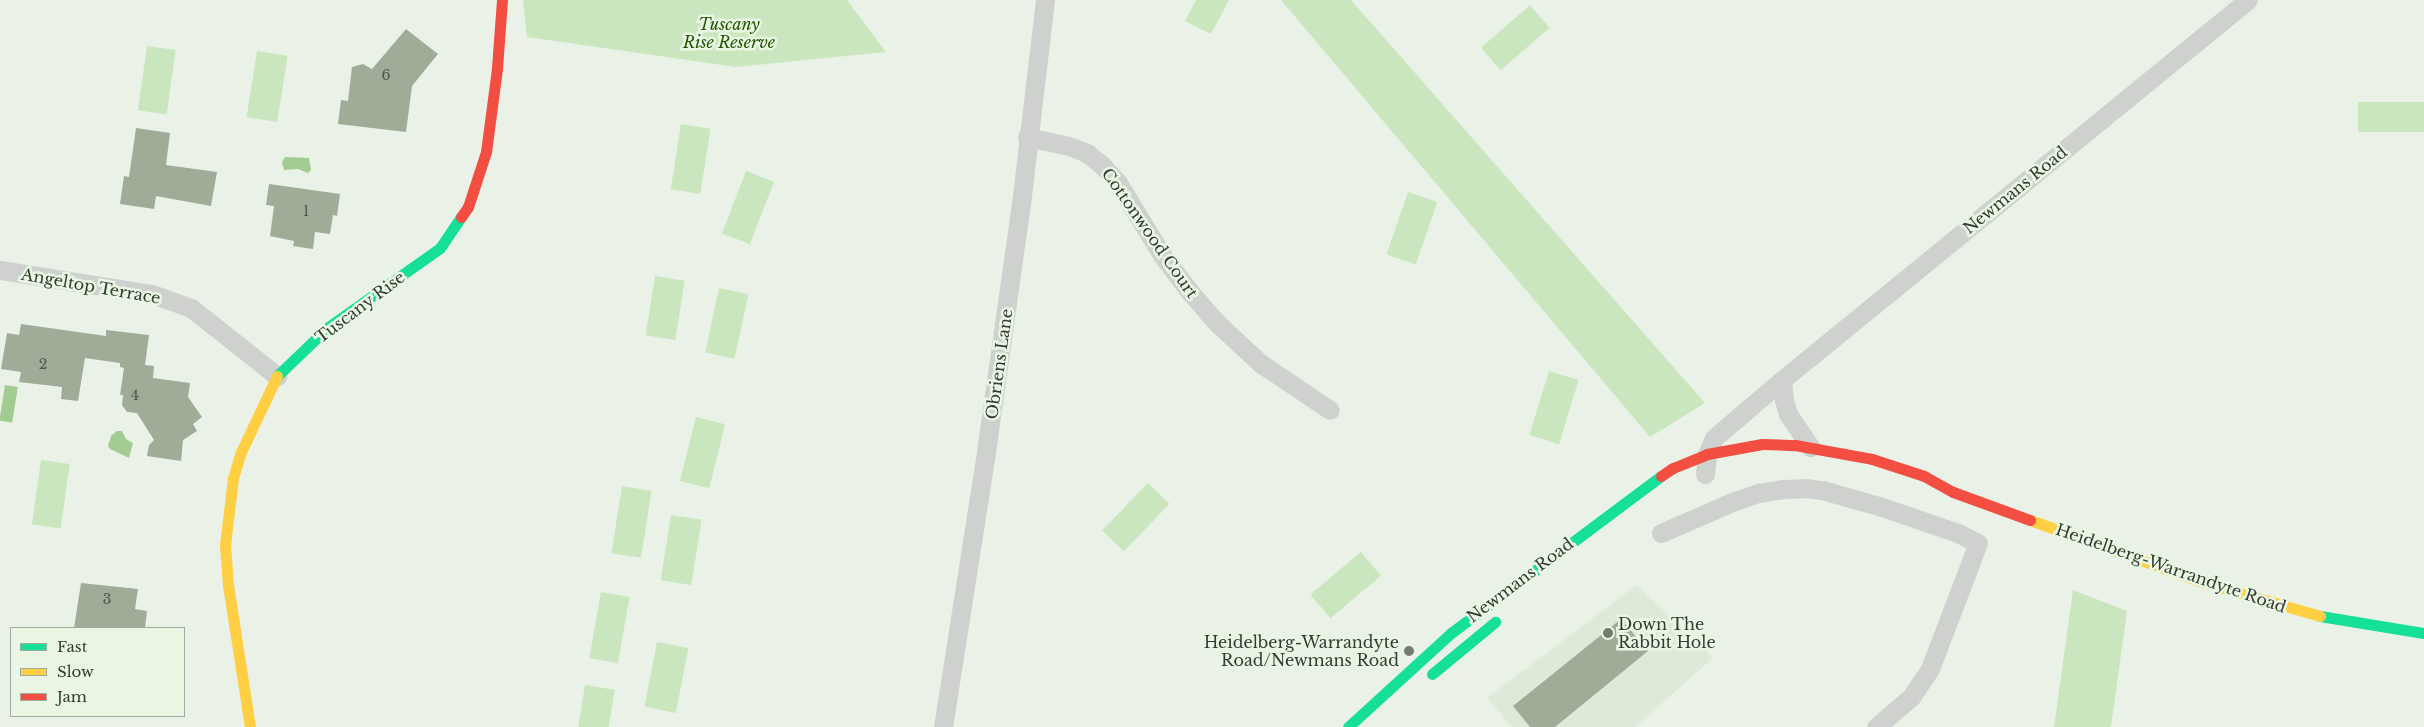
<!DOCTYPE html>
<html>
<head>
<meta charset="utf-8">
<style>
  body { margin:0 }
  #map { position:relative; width:2424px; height:727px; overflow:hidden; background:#eaf2e7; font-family:"Libre Baskerville",serif }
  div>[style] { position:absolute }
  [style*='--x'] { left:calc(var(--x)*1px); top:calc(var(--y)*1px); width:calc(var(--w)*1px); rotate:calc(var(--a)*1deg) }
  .built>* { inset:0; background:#deead8 }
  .green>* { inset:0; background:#cae6bf; transform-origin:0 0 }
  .water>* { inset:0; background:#a2cc92; transform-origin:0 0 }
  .building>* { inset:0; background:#9eac98 }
  .street>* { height:19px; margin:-9.5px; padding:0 9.5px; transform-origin:9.5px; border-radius:9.5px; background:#cfd1ce }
  .fast>* { height:11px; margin:-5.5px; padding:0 5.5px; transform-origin:5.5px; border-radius:5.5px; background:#16e098 }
  .slow>* { height:11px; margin:-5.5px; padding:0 5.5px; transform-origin:5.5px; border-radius:5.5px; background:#ffcf43 }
  .jam>* { height:11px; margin:-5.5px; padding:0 5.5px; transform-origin:5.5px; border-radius:5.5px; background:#f24e42 }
  .dots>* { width:14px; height:14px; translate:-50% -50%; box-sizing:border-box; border:2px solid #e8f6e3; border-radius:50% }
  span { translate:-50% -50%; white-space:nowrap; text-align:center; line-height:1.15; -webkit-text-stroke:5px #e8f6e3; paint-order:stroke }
  .number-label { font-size:14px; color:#4f574c }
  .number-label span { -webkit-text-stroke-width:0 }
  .park-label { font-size:16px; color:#225600; font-style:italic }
  .street-label { font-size:16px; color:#353b33 }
  .poi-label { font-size:16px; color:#353b33 }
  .left { translate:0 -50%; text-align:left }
  .right { translate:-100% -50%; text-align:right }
  .legend { position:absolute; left:10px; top:627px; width:175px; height:90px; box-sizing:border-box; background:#e8f6e3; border:1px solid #a0ab9d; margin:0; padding:6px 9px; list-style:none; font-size:15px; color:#353b33 }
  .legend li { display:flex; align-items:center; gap:10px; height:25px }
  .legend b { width:25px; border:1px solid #a0ab9d }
</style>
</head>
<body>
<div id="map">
  <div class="built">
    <div style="clip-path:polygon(1637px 585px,1713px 658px,1635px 727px,1512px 727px,1487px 698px)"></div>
  </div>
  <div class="green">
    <div style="clip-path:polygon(523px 0,847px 0,886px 52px,736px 67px,527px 37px)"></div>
    <div style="clip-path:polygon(1196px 0,1229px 0,1211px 34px,1185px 21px)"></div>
    <div style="clip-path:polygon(1281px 0,1351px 0,1705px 403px,1650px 437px)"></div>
    <div style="left:1530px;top:5px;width:30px;height:65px;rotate:49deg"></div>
    <div style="left:147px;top:46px;width:29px;height:65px;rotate:8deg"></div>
    <div style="left:257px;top:51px;width:31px;height:67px;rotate:9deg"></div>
    <div style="left:2358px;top:102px;width:66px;height:30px"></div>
    <div style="left:681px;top:124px;width:30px;height:66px;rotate:9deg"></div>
    <div style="left:746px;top:171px;width:30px;height:67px;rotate:21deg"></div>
    <div style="left:1408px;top:192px;width:31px;height:66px;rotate:19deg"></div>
    <div style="left:655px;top:276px;width:30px;height:60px;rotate:9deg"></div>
    <div style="left:719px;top:288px;width:30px;height:66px;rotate:12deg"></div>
    <div style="left:1549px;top:371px;width:31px;height:67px;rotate:17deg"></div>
    <div style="left:696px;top:417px;width:30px;height:66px;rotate:14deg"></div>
    <div style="left:41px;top:460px;width:29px;height:65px;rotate:8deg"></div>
    <div style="left:1148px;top:483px;width:30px;height:66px;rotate:44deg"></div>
    <div style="left:622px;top:486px;width:30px;height:68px;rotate:9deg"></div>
    <div style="left:671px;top:515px;width:31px;height:66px;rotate:9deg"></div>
    <div style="left:1361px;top:552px;width:31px;height:66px;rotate:50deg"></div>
    <div style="clip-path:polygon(2073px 590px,2127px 611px,2111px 727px,2054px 727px)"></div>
    <div style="left:601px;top:592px;width:29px;height:67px;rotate:10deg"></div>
    <div style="left:657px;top:642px;width:32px;height:66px;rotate:11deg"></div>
    <div style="left:585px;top:685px;width:30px;height:43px;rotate:9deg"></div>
  </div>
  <div class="water">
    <div style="clip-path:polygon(285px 157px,309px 158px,311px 170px,308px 173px,298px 169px,284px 170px,282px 162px)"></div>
    <div style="left:5px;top:385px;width:13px;height:36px;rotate:9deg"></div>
    <div style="clip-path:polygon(117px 431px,122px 431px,126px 439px,133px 443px,129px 458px,110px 449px,108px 446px,111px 436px)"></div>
  </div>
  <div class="building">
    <div style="clip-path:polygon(406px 29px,438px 54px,412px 86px,406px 132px,338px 124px,341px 100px,348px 101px,352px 67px,363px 64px,372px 69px)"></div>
    <div style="clip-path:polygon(136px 128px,170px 133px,166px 165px,217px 172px,211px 206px,156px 196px,154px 209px,120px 204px,124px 176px,129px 177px)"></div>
    <div style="clip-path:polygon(269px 184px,340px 194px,337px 216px,333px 215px,330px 234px,315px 232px,313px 249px,293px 246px,294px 241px,270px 236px,274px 206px,266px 205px)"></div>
    <div style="clip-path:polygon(21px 324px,106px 336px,106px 330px,149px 335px,145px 365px,154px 366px,153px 378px,190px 383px,188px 397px,202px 417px,193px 424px,197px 431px,183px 440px,181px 461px,147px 456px,149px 445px,154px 440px,137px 413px,127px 412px,122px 405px,123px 395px,120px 395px,124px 368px,120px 367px,120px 363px,85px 358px,78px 401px,61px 399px,62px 387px,19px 382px,21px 372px,1px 369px,7px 333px,19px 335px)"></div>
    <div style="clip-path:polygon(81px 583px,138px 589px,135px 609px,147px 611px,145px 628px,74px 628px)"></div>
    <div style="clip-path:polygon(1621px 619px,1648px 651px,1555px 727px,1530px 727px,1513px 706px)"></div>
  </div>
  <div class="street">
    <div style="--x:1027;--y:137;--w:43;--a:12.1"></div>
    <div style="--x:1069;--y:146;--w:19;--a:21"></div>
    <div style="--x:1087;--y:153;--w:19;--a:39"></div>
    <div style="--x:1102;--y:165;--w:24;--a:48"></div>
    <div style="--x:1118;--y:183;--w:84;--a:58.6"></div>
    <div style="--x:1162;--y:255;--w:46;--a:52.9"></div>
    <div style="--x:1190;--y:292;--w:40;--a:49"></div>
    <div style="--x:1216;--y:322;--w:60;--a:43"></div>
    <div style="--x:1260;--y:363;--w:84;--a:33.9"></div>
    <div style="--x:0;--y:270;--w:154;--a:9"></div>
    <div style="--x:152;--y:294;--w:41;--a:19.7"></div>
    <div style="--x:191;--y:308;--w:110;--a:38.3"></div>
    <div style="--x:1782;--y:380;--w:20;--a:84"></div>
    <div style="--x:1784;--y:400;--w:15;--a:74"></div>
    <div style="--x:1788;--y:414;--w:40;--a:56"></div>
    <div style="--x:1705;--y:474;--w:20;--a:-84"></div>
    <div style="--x:1707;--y:454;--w:17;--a:-66"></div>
    <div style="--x:1714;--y:438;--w:89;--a:-40.5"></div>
    <div style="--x:1782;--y:380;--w:601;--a:-39.2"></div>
    <div style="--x:1661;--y:533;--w:77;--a:-23.6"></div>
    <div style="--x:1732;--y:502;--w:28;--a:-19"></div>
    <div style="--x:1758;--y:493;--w:24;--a:-9"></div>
    <div style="--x:1782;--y:489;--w:23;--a:-2"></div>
    <div style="--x:1805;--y:488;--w:17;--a:7"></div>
    <div style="--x:1822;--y:490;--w:62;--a:15.8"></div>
    <div style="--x:1882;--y:507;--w:80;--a:18.9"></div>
    <div style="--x:1958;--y:533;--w:22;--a:27"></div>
    <div style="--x:1978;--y:543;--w:135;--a:110.9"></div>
    <div style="--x:1930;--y:669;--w:34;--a:124"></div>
    <div style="--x:1911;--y:697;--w:46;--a:139.4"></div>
    <div style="--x:943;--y:727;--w:285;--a:-81.1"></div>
    <div style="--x:987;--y:445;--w:243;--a:-82"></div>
    <div style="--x:1021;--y:204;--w:205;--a:-83.3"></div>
  </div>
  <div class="fast">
    <div style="--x:277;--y:376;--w:69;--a:-43.8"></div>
    <div style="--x:327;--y:328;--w:138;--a:-35.3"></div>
    <div style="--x:440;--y:248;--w:37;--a:-56"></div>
    <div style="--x:2320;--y:616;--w:105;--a:9.3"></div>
    <div style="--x:1432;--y:674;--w:82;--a:-39.5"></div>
    <div style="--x:1348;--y:727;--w:139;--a:-42.4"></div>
    <div style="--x:1451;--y:633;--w:262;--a:-36.8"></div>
  </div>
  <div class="slow">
    <div style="--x:2030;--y:520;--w:180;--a:19.8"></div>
    <div style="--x:2199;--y:581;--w:126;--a:16.1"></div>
    <div style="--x:250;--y:727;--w:144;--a:-98.8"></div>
    <div style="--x:228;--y:585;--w:40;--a:-94.3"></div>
    <div style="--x:225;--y:545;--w:67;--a:-83.2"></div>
    <div style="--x:233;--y:478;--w:27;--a:-73"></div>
    <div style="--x:241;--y:452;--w:84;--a:-64.7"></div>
  </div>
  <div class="jam">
    <div style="--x:461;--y:217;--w:12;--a:-55"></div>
    <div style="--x:468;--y:207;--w:58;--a:-71.9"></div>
    <div style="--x:486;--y:152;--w:85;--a:-82.5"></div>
    <div style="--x:497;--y:68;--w:68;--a:-85.8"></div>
    <div style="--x:1661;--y:476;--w:14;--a:-34"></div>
    <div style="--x:1673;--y:468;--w:37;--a:-22"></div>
    <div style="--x:1707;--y:454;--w:56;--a:-10.3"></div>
    <div style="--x:1762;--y:444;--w:33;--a:2"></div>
    <div style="--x:1795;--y:445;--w:78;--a:10.3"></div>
    <div style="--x:1872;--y:459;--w:55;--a:18.1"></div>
    <div style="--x:1924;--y:476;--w:33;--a:29"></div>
    <div style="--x:1953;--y:492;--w:82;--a:20"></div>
  </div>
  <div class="dots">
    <div style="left:1608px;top:633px;background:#747b72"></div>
    <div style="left:1409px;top:651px;background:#747b72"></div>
  </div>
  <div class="number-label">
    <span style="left:386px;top:75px">6</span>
    <span style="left:306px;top:211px">1</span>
    <span style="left:43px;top:364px">2</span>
    <span style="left:135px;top:395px">4</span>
    <span style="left:107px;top:599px">3</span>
  </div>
  <div class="park-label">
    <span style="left:729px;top:33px">Tuscany<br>Rise Reserve</span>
  </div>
  <div class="street-label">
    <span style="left:2015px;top:190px;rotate:-39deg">Newmans Road</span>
    <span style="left:1150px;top:233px;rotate:55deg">Cottonwood Court</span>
    <span style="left:91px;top:286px;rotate:10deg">Angeltop Terrace</span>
    <span style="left:360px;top:307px;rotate:-37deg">Tuscany Rise</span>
    <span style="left:999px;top:364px;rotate:-82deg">Obriens Lane</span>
    <span style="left:2171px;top:568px;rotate:19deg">Heidelberg-Warrandyte Road</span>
    <span style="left:1520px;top:580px;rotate:-37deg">Newmans Road</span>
  </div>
  <div class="poi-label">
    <span class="left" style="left:1618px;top:633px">Down The<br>Rabbit Hole</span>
    <span class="right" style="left:1399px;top:651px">Heidelberg-Warrandyte<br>Road/Newmans Road</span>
  </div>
  <ul class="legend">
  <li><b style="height:6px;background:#16e098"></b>Fast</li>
  <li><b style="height:6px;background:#ffcf43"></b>Slow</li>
  <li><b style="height:6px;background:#f24e42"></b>Jam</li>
  </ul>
</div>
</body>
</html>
